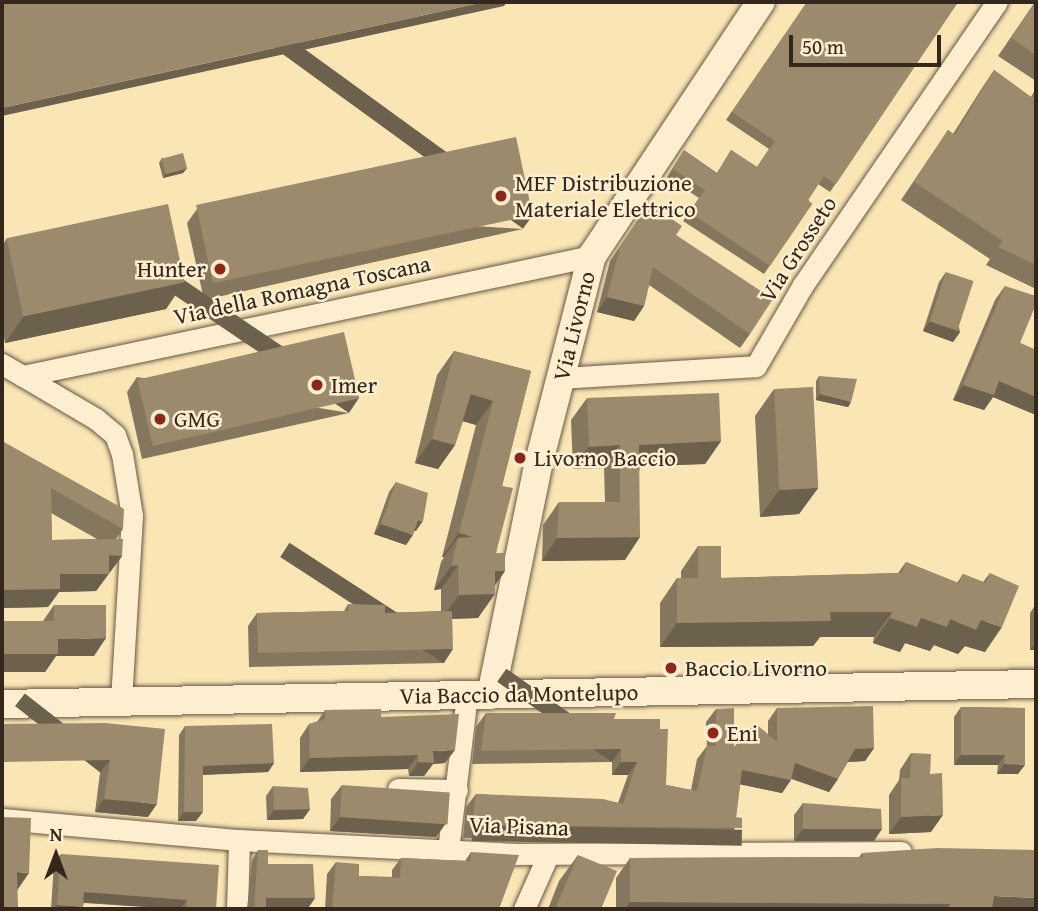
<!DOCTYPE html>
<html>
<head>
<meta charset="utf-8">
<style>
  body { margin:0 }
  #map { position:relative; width:1038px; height:911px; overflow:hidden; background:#fae5b5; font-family:"Gentium Book Plus",serif }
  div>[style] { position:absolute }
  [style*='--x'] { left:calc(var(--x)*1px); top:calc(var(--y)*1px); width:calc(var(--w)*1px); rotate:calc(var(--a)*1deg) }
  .roads { filter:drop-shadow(0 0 2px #665743) drop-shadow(0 0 2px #665743) }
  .street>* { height:21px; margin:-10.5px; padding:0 10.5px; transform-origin:10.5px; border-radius:10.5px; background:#fceecf }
  .secondary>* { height:28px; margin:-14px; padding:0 14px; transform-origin:14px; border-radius:14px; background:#fceecf }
  .wall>* { inset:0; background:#85775d }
  .shaded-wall>* { inset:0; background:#6c614c; transform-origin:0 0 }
  .building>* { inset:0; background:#9b8a6c; transform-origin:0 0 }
  .dots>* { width:19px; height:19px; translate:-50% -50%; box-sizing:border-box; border:4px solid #fceecf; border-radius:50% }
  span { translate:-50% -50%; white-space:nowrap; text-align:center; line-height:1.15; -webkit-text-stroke:5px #fceecf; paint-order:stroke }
  .poi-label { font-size:23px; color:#34281d }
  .left { translate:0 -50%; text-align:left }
  .right { translate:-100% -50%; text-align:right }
  .street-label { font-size:23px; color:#34281d }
  .frame { position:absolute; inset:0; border:4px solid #34281d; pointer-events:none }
  .north { position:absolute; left:21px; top:820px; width:70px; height:70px; -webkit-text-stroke:5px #fceecf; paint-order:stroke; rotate:0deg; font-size:19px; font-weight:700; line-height:28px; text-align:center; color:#34281d }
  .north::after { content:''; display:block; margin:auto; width:24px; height:32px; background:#34281d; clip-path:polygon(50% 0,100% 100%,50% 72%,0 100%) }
  .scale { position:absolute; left:789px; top:35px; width:152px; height:32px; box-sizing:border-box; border:4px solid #34281d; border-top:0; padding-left:9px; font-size:21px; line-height:24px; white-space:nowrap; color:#34281d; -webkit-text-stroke:5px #fceecf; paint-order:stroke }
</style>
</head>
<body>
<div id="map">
  <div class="roads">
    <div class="street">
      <div style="--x:2;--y:364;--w:24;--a:30"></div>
      <div style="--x:23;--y:376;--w:582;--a:-11.91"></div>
      <div style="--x:23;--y:376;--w:85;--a:30.5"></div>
      <div style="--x:96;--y:419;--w:25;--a:40"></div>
      <div style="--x:115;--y:435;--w:20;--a:70"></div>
      <div style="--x:122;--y:454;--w:63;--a:80.8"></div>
      <div style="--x:132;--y:516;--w:186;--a:93.4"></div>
      <div style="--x:561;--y:378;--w:195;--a:-3.5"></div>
      <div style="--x:756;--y:366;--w:94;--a:-59.9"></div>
      <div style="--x:803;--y:285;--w:343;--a:-55.6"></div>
      <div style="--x:398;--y:789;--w:59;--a:1"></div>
      <div style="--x:2;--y:819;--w:238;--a:5.1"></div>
      <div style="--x:239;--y:840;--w:277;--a:2.9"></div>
      <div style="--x:516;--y:854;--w:385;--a:-0.3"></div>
      <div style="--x:448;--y:850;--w:155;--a:-83"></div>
      <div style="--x:237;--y:909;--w:69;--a:-88.3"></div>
      <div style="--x:524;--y:909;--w:59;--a:-66"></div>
    </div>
    <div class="secondary">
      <div style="--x:491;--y:695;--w:238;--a:-78.4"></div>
      <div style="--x:539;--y:462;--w:213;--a:-75.6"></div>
      <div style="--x:592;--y:256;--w:305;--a:-56.4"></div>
      <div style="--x:2;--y:704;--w:1034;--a:-1.11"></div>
    </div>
  </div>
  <div class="wall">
    <div style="clip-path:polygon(807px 2px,958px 2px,830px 192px,818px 184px,808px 200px,812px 204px,764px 274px,683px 221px,699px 198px,667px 177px,684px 150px,717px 173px,731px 150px,757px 167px,769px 149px,726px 120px)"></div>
    <div style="clip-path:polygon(1035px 2px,1036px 2px,1036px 81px,998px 56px)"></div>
    <div style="clip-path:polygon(994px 70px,1031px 97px,1036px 88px,1036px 289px,986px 265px,990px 259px,901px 200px,948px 130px,953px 134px,982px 88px)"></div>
    <div style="clip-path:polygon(162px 158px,187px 168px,183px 173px,163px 178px,159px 163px)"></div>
    <div style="clip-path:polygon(649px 203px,676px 235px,750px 334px,740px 348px,649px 285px,644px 306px,634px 321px,597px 312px,610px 261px)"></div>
    <div style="clip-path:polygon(197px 209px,523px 229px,204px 300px,187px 223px)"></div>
    <div style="clip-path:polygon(7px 238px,184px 282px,166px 309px,5px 343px,2px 326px,2px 246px)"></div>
    <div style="clip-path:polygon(946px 272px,960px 332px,953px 342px,923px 331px,939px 282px)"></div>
    <div style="clip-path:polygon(1005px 286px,1020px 343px,1036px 350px,1036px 415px,993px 397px,984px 410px,953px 400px,995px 300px)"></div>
    <div style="clip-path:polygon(454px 351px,531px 371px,502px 486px,496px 553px,505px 571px,495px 585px,478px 618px,452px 619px,444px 663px,249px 667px,248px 626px,257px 613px,344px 611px,348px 604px,385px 613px,441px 611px,441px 589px,434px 590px,441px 562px,444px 557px,442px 557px,476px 425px,463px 421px,455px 445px,438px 469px,415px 463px,437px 375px)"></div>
    <div style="clip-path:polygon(819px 376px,851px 402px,848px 407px,816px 400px,816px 381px)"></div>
    <div style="clip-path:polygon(137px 377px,349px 413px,142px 459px,127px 392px)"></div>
    <div style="clip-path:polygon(774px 389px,818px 488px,799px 514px,760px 517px,755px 416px)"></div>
    <div style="clip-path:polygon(587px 398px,721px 441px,705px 464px,640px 466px,625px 560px,542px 561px,543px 525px,559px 502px,605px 502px,604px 468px,573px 469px,571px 420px)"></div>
    <div style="clip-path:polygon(evenodd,2px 441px,123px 529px,116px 539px,122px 556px,96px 591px,59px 592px,48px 607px,2px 608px,2px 441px,51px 513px,97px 539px,52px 540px,51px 513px)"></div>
    <div style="clip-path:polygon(396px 482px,416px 531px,414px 531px,406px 545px,374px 534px,389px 492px)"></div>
    <div style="clip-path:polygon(698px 546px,721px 578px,898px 573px,906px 562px,957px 583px,963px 574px,983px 582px,990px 573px,985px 652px,965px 646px,958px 654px,934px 645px,930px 651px,905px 643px,900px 652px,873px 643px,874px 637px,820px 637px,813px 646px,660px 647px,660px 603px,677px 578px,681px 578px,681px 571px)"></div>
    <div style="clip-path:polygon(1036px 604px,1036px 650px,1030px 650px,1030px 613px)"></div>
    <div style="clip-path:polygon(54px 605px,94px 656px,56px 656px,45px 672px,43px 621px)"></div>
    <div style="clip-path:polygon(961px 707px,1025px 708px,1018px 774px,997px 774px,998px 765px,954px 765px,954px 717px)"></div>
    <div style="clip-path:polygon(777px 708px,874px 748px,865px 761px,848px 762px,829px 792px,791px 779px,782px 793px,740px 784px,733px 841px,463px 838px,466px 807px,476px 794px,618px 803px,628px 775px,612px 775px,612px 762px,472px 764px,476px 727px,486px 713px,614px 719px,660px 729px,666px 785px,691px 790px,697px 759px,707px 746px,706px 722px,716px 709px,734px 747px,768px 734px,768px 721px)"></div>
    <div style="clip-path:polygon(325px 710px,381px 717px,445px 763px,433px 764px,424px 776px,409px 776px,408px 769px,300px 772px,300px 738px,309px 724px,317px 722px)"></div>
    <div style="clip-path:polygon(105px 723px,148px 817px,95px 812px,100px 773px)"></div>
    <div style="clip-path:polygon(185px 726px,274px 763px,268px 772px,203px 775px,196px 821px,178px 821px,179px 735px)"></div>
    <div style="clip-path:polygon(911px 753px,930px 774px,931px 832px,889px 834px,889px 795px,899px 780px,900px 770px)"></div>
    <div style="clip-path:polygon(342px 785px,436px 837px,330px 831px,331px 799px)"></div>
    <div style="clip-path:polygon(273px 786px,310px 809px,303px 819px,267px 820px,266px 796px)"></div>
    <div style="clip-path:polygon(803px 803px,874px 841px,794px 841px,794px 815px)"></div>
    <div style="clip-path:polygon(258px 850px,268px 864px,315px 898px,308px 908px,247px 909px,252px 860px)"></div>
    <div style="clip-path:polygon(471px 852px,499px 909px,325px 909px,327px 874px,336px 862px,359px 876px,392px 877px,392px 870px,401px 858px,465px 861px)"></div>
    <div style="clip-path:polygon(862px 853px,1036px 909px,616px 909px,616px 878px,630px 858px,859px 857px)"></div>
    <div style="clip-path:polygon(61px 854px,216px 909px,174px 909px,84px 903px,82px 909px,51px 909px,54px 863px)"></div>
    <div style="clip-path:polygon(578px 855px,601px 909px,548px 909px,559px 881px)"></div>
  </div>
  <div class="shaded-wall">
    <div style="clip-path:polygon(484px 2px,507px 2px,504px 6px,2px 116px,2px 108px)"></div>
    <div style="clip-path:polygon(187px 168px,183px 173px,163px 178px,166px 173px)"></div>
    <div style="left:533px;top:215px;width:17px;height:327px;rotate:126deg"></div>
    <div style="clip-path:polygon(184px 282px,166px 309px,5px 343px,24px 316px)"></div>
    <div style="clip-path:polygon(607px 297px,644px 306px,634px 321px,597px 312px)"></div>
    <div style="clip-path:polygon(930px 321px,960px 332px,953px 342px,923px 331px)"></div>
    <div style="clip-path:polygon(999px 381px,1036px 397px,1036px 415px,993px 397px,984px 410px,953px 400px,963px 385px)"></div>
    <div style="clip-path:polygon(471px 394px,493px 401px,476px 425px,455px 419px)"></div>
    <div style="clip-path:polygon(820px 394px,851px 402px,848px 407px,816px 400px)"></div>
    <div style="left:359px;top:398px;width:18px;height:212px;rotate:124deg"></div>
    <div style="clip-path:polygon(432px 439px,455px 445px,438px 469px,415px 463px)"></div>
    <div style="clip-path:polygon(721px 441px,705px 464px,624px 467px,639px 445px)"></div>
    <div style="clip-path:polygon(620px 445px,604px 468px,573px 469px,589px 447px)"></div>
    <div style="clip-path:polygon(818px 488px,799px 514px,760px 517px,779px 490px)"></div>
    <div style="clip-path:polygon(418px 520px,423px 521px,416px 531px,411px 530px)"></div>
    <div style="clip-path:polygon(381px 524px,413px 535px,406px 545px,374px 534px)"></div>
    <div style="clip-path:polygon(459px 533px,473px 537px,458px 538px,444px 557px,442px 557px)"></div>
    <div style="clip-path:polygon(640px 537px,625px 560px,542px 561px,557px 538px)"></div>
    <div style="clip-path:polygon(109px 555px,122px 556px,96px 591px,59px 592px,48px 607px,2px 608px,2px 590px,60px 574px)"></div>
    <div style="clip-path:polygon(458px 565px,441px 589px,434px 590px,451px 566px)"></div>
    <div style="clip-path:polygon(495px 571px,505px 571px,489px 594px,495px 594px,478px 618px,442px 619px,459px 595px)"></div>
    <div style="clip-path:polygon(830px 612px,892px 612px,874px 637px,820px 637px,813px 646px,660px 647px,677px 623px)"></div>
    <div style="clip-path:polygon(890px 618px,921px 618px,981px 620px,1002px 627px,985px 652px,965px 646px,958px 654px,934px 645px,930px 651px,905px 643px,900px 652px,873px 643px)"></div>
    <div style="clip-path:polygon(106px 638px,94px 656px,56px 656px,45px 672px,2px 672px,2px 654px,58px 639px)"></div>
    <div style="clip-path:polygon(1036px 642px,1036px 650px,1030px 650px)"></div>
    <div style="left:453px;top:649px;width:17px;height:195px;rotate:123deg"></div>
    <div style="clip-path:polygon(874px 748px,865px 761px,846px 762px,855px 749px)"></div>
    <div style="left:621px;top:749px;width:16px;height:140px;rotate:125deg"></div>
    <div style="clip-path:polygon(455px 750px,445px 763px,433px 764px,424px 776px,409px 776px,418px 762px,433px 751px)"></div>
    <div style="clip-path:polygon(418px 755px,408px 769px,300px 772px,310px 758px)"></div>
    <div style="clip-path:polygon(961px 755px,1005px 755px,998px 765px,954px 765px)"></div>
    <div style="left:110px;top:760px;width:16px;height:108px;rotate:128deg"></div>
    <div style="clip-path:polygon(621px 762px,637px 762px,628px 775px,612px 775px)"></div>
    <div style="clip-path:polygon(274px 763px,268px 772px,197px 775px,203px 766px)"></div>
    <div style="clip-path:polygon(795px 763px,838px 779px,829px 792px,786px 776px)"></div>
    <div style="clip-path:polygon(1004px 764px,1025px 765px,1018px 774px,997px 774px)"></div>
    <div style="clip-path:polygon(742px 770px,791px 780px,782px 793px,733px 783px)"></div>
    <div style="clip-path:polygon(104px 799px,157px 804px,148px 817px,95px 812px)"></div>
    <div style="clip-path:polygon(310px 809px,303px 819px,267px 820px,274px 810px)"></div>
    <div style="clip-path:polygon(184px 812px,203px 812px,196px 821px,178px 821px)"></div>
    <div style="clip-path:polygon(943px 815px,931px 832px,889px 834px,901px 817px)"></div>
    <div style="clip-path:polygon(340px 817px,447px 822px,436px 837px,330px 831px)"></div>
    <div style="left:472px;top:825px;width:270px;height:16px;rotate:1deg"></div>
    <div style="clip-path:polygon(803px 829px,882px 829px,874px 841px,794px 841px)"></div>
    <div style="clip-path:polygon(17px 872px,29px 873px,16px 892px)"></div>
    <div style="clip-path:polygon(84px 892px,187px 900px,180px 909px,77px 902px)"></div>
    <div style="clip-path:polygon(994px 896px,1036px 898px,1036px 909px,985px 909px)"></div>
    <div style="clip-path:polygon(266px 898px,315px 898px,308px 908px,259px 908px)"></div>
    <div style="clip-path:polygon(630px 902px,950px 904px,946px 909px,625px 909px)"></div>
    <div style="clip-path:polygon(57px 905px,83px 907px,82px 909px,54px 909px)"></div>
  </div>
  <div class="building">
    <div style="clip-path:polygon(2px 2px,484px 2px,2px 108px)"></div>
    <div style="clip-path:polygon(807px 2px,958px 2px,836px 184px,824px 176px,808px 200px,812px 204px,770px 266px,689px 212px,705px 190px,673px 169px,684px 150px,717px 174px,731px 150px,757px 167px,775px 141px,732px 112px)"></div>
    <div style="clip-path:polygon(1036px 2px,1036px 55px,1011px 38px)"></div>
    <div style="clip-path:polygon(994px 70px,1032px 98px,1036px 90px,1036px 265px,998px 247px,1003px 241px,914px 182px,948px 130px,955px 135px)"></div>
    <div style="left:516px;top:137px;width:80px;height:327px;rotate:78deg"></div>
    <div style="left:183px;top:153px;width:16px;height:22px;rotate:75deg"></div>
    <div style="clip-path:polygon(649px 203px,682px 226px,676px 235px,773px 299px,750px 334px,653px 267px,644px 306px,607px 297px,620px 247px)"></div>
    <div style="left:168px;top:204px;width:80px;height:165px;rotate:78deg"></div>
    <div style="left:946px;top:272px;width:29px;height:52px;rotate:18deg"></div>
    <div style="clip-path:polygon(1005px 286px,1036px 296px,1036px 304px,1020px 343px,1036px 350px,1036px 397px,999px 381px,994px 395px,963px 385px)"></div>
    <div style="left:344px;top:332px;width:68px;height:212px;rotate:77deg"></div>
    <div style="clip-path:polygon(454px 351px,531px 371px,502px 486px,513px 488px,496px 553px,505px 553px,505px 571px,495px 571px,495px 594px,459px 595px,458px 565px,451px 566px,458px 538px,473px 537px,459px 533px,493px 401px,471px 394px,455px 445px,432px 439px)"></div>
    <div style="clip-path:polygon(819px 376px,857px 379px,851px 402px,820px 394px)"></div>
    <div style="left:813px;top:387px;width:101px;height:39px;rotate:87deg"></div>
    <div style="clip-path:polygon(719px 393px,721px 441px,639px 445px,640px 537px,557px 538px,559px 502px,620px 502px,620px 445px,589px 447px,587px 398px)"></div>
    <div style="clip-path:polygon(2px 441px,124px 509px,123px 529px,51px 488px,52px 540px,123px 539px,122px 556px,109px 555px,109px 574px,60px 574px,60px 589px,2px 590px)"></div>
    <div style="clip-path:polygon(396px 482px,428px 493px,423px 521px,418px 520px,413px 535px,381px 524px)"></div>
    <div style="clip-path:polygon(698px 546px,721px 546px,721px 578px,902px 573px,906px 562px,959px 583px,963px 574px,986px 583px,990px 573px,1019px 586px,1002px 627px,981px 620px,976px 630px,950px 619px,947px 627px,921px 618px,917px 627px,890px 618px,892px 612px,830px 612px,831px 621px,677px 623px,677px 578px,698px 578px)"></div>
    <div style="clip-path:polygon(348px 604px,385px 605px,385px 613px,452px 611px,453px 649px,258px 653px,257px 613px,349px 611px)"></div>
    <div style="clip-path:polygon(54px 605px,106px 605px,106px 638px,58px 639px,58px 654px,2px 654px,2px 621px,54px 621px)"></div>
    <div style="clip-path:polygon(873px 706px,874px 748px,855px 749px,838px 779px,795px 763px,791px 780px,742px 770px,736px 817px,742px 818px,742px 828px,472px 825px,476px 794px,603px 799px,623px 804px,637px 762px,621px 762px,621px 749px,481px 751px,486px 713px,616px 713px,614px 719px,660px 719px,660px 729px,668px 729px,666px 785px,697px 791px,707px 746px,716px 746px,716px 709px,734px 708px,734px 747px,755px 723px,777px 742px,777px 708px)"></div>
    <div style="clip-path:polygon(961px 707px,1025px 708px,1025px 765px,1004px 764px,1005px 755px,961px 755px)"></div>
    <div style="clip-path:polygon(381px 709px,381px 717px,459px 714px,455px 750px,433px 751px,434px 763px,418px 762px,418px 755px,310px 758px,309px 724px,325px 719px,325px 710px)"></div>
    <div style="clip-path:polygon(105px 723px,165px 729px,157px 804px,104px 799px,110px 760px,2px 762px,2px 724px)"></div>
    <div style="clip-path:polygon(272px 724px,274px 763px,203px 766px,203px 812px,184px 812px,185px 726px)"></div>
    <div style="clip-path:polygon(911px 753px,931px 754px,930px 774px,942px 773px,943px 815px,901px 817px,901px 778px,910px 778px)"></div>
    <div style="left:342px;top:785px;width:108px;height:32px;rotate:4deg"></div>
    <div style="clip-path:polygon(273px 786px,308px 788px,310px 809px,274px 810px)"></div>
    <div style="clip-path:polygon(803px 803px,881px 809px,882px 829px,803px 829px)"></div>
    <div style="clip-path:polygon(2px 817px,31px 818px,29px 873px,17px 872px,18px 909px,2px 909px)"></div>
    <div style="clip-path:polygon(937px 848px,1036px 850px,1036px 898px,994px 896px,992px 909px,949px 909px,950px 904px,630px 902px,630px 858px,863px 857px,862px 853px)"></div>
    <div style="clip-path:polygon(258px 850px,268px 850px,268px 864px,313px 864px,315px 898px,266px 898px,266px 909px,254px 909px)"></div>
    <div style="clip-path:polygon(471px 852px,519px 855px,499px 909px,332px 909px,336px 862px,359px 864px,359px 876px,400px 878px,401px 858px,470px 861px)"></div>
    <div style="clip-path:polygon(61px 854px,219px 865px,216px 909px,186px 909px,187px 900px,84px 892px,83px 907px,57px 905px)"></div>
    <div style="clip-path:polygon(578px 855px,617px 871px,601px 909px,555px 909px)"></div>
  </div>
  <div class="dots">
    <div style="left:501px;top:196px;background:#8f2418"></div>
    <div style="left:220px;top:269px;background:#8f2418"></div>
    <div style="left:317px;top:385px;background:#8f2418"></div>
    <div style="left:160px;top:419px;background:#8f2418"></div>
    <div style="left:520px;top:458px;background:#8f2418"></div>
    <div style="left:671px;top:668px;background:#8f2418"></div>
    <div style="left:713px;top:733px;background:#8f2418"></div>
  </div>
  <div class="poi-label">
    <span class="left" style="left:515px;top:196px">MEF Distribuzione<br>Materiale Elettrico</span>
    <span class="right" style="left:206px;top:269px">Hunter</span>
    <span class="left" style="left:331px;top:385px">Imer</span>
    <span class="left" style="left:174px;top:419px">GMG</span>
    <span class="left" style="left:534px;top:458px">Livorno Baccio</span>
    <span class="left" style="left:685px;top:668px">Baccio Livorno</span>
    <span class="left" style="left:727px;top:733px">Eni</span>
  </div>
  <div class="street-label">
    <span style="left:798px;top:249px;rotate:-57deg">Via Grosseto</span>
    <span style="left:302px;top:290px;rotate:-12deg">Via della Romagna Toscana</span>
    <span style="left:574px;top:326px;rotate:-76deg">Via Livorno</span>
    <span style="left:519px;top:694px;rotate:-1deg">Via Baccio da Montelupo</span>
    <span style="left:519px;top:826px;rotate:2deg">Via Pisana</span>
  </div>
  <div class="frame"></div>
  <div class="north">N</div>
  <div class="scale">50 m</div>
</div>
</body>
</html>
